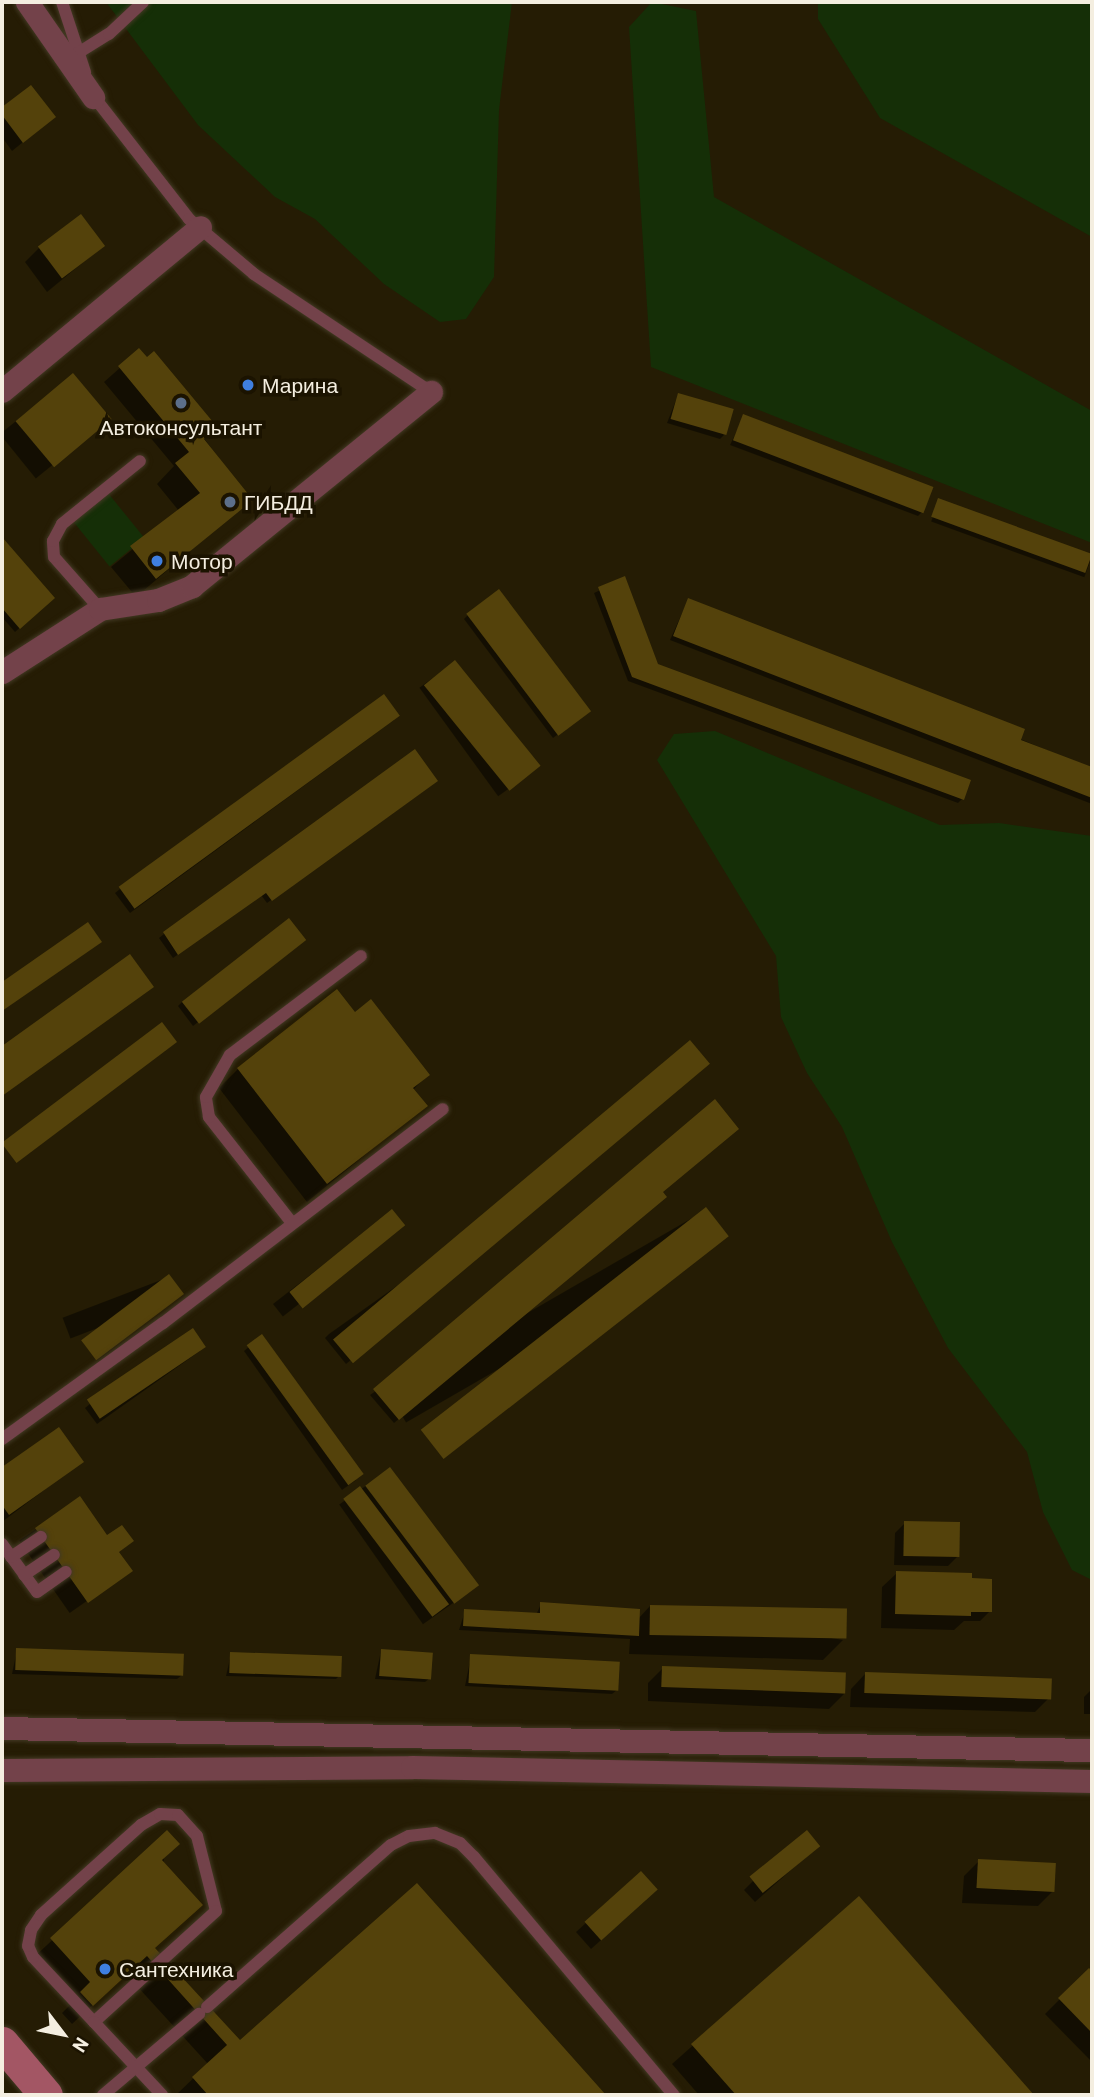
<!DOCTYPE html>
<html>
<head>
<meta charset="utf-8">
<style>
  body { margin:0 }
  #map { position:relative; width:1094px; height:2097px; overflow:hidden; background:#251c04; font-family:Barlow,sans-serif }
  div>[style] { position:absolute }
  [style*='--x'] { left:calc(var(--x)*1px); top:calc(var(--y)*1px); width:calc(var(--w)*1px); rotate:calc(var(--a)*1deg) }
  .green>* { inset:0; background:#152f07; transform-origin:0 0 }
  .shadow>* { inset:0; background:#0007; transform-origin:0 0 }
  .building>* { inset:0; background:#54420b; transform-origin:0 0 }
  .roads { filter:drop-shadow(0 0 2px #423923) drop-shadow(0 0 2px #423923) }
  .lane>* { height:12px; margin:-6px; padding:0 6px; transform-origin:6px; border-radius:6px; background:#73424a }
  .street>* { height:23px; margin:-11.5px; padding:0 11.5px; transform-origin:11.5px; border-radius:11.5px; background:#73424a }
  .secondary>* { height:33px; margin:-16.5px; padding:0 16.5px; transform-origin:16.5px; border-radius:16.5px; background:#a35664 }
  .dots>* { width:19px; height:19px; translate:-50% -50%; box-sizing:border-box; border:4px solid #1b1300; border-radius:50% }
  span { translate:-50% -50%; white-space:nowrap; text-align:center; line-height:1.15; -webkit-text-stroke:7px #1b1300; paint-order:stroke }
  .poi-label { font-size:21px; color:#f4eee0 }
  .left { translate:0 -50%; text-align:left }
  .frame { position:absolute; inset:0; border:4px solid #f4eee0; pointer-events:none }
  .north { position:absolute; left:28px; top:1999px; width:70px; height:70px; -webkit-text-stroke:5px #1b1300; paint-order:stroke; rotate:122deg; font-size:19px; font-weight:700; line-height:28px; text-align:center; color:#f4eee0 }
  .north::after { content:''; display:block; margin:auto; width:24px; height:32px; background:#f4eee0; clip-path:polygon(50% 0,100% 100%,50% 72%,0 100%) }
</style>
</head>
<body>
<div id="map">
  <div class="green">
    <div style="clip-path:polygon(106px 2px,512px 2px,499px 110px,494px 277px,466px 319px,440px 322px,384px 284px,315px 219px,275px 197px,198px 125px)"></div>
    <div style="clip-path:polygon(652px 2px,696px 11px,714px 197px,1092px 411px,1092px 543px,651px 367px,629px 27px)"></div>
    <div style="clip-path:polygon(818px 2px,1092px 2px,1092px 237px,880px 118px,818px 19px)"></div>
    <div style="left:108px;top:493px;width:58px;height:45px;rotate:51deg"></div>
    <div style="clip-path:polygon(715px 731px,940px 825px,999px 823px,1092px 836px,1092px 1580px,1072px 1570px,1043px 1512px,1027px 1452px,948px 1348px,892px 1242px,842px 1127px,807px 1073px,781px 1017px,776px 956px,657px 760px,674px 734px)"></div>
  </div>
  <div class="shadow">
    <div style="clip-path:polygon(31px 87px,54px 117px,12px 151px,2px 137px,2px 110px)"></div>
    <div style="clip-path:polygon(103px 246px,47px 292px,25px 262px,40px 247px)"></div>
    <div style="clip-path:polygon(139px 351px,250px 500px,136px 597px,111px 567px,179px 511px,157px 484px,174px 466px,104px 382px)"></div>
    <div style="left:73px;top:375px;width:57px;height:94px;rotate:51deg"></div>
    <div style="clip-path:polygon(678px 395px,724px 435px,720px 439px,667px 423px)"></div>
    <div style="clip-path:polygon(744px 416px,923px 511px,918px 516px,730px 445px)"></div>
    <div style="left:939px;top:500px;width:163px;height:23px;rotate:20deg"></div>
    <div style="clip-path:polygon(2px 539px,53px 598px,15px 632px,2px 617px)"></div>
    <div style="clip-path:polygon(624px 579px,657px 665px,962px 799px,958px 803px,628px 681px,594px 593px)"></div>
    <div style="clip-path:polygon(688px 600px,1092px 769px,1092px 804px,670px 640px)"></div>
    <div style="clip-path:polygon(468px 615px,587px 712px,553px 738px,464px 619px)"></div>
    <div style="left:455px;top:662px;width:134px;height:44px;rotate:54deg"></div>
    <div style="clip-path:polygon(384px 696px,394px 720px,130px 913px,115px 893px,120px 889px)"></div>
    <div style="clip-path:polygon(415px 751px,432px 785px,267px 903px,261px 895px,173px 958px,159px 938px,164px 934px)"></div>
    <div style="clip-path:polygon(299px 944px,193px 1026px,178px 1006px,182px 1002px)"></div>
    <div style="clip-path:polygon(355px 1014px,428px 1074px,413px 1090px,425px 1106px,307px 1202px,219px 1088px,238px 1069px)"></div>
    <div style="clip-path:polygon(704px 1068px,346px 1364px,325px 1338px,329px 1334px)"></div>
    <div style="clip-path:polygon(661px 1192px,660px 1201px,394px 1423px,370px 1395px)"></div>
    <div style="left:706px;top:1210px;width:34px;height:366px;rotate:60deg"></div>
    <div style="left:392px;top:1211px;width:16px;height:151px;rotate:52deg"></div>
    <div style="left:169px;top:1277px;width:22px;height:114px;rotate:69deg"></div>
    <div style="clip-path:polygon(192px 1331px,200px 1351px,97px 1424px,85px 1408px,90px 1404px)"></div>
    <div style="clip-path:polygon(262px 1336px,356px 1480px,342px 1490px,244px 1351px)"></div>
    <div style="clip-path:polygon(59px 1429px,81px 1462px,2px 1522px,2px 1469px)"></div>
    <div style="left:390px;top:1469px;width:146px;height:62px;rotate:55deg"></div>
    <div style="left:79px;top:1499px;width:88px;height:73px;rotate:55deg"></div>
    <div style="clip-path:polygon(905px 1523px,958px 1556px,948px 1566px,894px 1565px,895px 1533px)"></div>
    <div style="clip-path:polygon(897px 1573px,990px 1611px,980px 1621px,964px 1621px,954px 1630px,881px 1628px,882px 1587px)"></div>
    <div style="clip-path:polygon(541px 1604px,638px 1619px,650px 1606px,843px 1640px,823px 1660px,629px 1654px,630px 1639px,459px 1630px,465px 1611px,536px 1615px)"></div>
    <div style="clip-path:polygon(17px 1650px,182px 1675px,177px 1679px,12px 1674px)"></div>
    <div style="clip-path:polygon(381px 1651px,430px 1678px,425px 1682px,375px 1679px)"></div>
    <div style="clip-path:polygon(231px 1654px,340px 1675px,336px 1679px,226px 1676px)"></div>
    <div style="clip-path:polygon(471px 1656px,617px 1690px,612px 1694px,465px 1686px)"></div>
    <div style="clip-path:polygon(663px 1668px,844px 1694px,829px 1709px,648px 1701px,648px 1683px)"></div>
    <div style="clip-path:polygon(865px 1674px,1050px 1697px,1035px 1712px,850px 1707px,851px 1689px)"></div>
    <div style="clip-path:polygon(1092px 1689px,1092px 1714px,1084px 1714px,1084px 1697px)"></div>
    <div style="clip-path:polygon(167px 1833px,153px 1949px,240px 2043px,417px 1885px,603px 2095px,176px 2095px,208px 2064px,126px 1974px,72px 2024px,62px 2013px,72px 2003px,32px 1959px)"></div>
    <div style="clip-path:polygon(808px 1855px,755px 1902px,744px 1890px,754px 1880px)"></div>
    <div style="clip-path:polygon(979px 1861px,1053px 1891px,1038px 1906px,962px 1903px,964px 1876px)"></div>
    <div style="clip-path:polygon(641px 1873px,646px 1900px,591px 1949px,576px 1932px)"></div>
    <div style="clip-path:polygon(859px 1898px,1032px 2095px,699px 2095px,672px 2064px)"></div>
    <div style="clip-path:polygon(1089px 1970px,1092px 1973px,1092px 2062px,1045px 2014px)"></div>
  </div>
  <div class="building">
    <div style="clip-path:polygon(31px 85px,56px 117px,23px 143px,2px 115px,2px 107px)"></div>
    <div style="left:81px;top:214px;width:40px;height:54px;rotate:53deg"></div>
    <div style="clip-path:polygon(139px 348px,147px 357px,154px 351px,218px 428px,204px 439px,253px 500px,156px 579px,130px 546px,200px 493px,175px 463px,189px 452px,118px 366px)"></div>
    <div style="left:73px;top:373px;width:60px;height:75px;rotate:50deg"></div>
    <div style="left:678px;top:393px;width:58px;height:27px;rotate:16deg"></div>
    <div style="left:743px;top:414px;width:204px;height:28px;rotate:21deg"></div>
    <div style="left:938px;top:498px;width:164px;height:20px;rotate:20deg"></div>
    <div style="clip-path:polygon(2px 537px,55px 598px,20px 629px,2px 608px)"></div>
    <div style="clip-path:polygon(625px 576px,658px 664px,971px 780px,964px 800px,632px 677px,598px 587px)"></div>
    <div style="left:499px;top:589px;width:153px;height:41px;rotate:53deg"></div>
    <div style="clip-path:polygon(688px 598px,1025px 729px,1021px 740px,1092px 767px,1092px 798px,673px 636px)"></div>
    <div style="left:455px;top:660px;width:136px;height:40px;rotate:51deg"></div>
    <div style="left:384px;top:694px;width:27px;height:328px;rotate:54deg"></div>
    <div style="clip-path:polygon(415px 749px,438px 781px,272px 901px,266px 893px,178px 955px,163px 932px)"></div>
    <div style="left:289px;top:918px;width:28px;height:136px;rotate:52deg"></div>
    <div style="clip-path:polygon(88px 922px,102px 942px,2px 1011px,2px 982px)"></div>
    <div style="clip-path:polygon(130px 954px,154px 987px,2px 1096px,2px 1046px)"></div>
    <div style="clip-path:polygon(337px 989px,355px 1012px,371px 999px,430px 1075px,413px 1088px,428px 1106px,327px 1184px,237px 1068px)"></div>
    <div style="left:162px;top:1022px;width:25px;height:201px;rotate:53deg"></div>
    <div style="left:690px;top:1040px;width:31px;height:466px;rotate:50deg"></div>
    <div style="clip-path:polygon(715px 1099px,739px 1129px,663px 1192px,667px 1197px,399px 1420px,373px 1389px)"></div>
    <div style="left:706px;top:1207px;width:37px;height:362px;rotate:52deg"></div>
    <div style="left:392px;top:1209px;width:21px;height:132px;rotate:51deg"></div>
    <div style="left:169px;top:1274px;width:25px;height:110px;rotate:53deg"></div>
    <div style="left:193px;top:1328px;width:23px;height:128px;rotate:56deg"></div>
    <div style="left:262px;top:1334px;width:173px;height:19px;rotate:54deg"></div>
    <div style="clip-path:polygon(59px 1427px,84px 1462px,9px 1515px,2px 1505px,2px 1467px)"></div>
    <div style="left:390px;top:1467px;width:148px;height:31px;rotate:53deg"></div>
    <div style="left:360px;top:1486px;width:148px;height:21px;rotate:53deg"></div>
    <div style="clip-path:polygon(80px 1496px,107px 1535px,122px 1525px,134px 1541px,119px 1552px,133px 1571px,88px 1603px,35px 1528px)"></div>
    <div style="left:904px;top:1521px;width:56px;height:35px;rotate:1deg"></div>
    <div style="clip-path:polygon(896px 1571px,972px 1573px,972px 1578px,992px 1579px,992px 1612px,971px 1612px,971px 1616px,895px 1614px)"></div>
    <div style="clip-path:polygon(540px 1602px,640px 1609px,639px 1636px,463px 1626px,464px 1609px,540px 1613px)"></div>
    <div style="left:650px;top:1605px;width:197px;height:30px;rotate:1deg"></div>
    <div style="left:16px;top:1648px;width:168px;height:22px;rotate:2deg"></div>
    <div style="left:381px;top:1649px;width:52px;height:27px;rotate:4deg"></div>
    <div style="left:230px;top:1652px;width:112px;height:21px;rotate:2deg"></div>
    <div style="left:470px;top:1654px;width:150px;height:29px;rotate:3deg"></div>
    <div style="left:662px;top:1666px;width:184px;height:21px;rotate:2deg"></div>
    <div style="left:865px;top:1672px;width:187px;height:21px;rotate:2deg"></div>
    <div style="clip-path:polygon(167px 1830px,180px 1844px,162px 1860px,203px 1905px,155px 1948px,240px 2040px,417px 1883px,606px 2095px,208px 2095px,192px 2077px,227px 2045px,147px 1956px,93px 2006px,80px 1992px,90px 1982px,50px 1938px)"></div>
    <div style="left:807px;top:1830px;width:21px;height:74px;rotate:51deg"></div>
    <div style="left:978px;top:1859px;width:78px;height:29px;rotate:3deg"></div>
    <div style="left:641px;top:1871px;width:25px;height:76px;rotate:48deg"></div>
    <div style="clip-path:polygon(859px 1896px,1034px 2095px,736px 2095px,691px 2044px)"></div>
    <div style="clip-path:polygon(1089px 1968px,1092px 1971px,1092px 2033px,1058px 1998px)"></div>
  </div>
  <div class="roads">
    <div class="lane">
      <div style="--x:62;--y:2;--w:74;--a:71.8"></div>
      <div style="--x:78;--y:53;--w:36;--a:-32"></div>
      <div style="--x:109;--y:34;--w:47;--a:-43.3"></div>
      <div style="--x:91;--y:93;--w:160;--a:52.1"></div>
      <div style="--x:189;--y:219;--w:85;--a:40.2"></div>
      <div style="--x:254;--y:274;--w:213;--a:33.7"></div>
      <div style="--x:100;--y:609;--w:69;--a:-131.5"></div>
      <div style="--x:54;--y:557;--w:16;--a:-94"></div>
      <div style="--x:53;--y:541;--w:19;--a:-62"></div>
      <div style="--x:62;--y:524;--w:100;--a:-38.9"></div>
      <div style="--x:292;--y:1223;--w:135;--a:-128.1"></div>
      <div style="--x:209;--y:1117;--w:20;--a:-99"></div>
      <div style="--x:206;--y:1097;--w:48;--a:-60.3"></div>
      <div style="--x:230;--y:1055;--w:164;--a:-37.1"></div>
      <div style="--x:2;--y:1439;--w:198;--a:-35.8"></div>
      <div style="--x:163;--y:1323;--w:352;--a:-37.4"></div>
      <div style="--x:2;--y:1544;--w:59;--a:53.9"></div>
      <div style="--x:37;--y:1592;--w:35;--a:-35"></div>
      <div style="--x:11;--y:1557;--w:36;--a:-34"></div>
      <div style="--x:24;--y:1575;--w:36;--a:-34"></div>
      <div style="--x:207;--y:2007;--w:245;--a:-41.4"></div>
      <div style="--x:391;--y:1845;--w:20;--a:-27"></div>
      <div style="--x:409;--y:1836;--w:26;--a:-7"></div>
      <div style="--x:435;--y:1833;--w:27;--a:22"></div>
      <div style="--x:460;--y:1843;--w:20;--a:45"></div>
      <div style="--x:474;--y:1857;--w:311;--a:50"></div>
      <div style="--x:94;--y:2022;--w:89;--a:-133.2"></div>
      <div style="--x:33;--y:1957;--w:12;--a:-114"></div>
      <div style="--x:28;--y:1946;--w:16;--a:-79"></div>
      <div style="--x:31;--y:1930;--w:18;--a:-56"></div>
      <div style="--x:41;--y:1915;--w:135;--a:-42"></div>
      <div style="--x:141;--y:1825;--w:22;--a:-30"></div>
      <div style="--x:160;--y:1814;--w:18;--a:3"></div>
      <div style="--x:178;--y:1815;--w:28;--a:48"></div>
      <div style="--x:197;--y:1836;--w:77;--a:75.8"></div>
      <div style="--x:216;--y:1911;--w:165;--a:137.7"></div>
      <div style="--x:94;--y:2022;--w:100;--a:47"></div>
      <div style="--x:103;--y:2095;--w:126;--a:-40.2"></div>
    </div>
    <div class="street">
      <div style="--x:27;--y:2;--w:116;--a:55.2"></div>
      <div style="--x:2;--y:391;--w:257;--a:-39.6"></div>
      <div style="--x:2;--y:672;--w:117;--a:-32.7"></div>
      <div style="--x:100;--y:609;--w:59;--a:-8.8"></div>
      <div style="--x:158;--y:600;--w:37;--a:-22"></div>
      <div style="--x:192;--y:586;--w:308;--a:-39.1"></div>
      <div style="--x:2;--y:1728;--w:1090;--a:1.16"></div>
      <div style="--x:2;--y:1770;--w:410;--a:-0.4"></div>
      <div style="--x:412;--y:1767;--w:680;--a:1.18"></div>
    </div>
    <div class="secondary">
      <div style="--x:2;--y:2043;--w:68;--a:49.8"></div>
    </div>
  </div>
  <div class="dots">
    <div style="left:248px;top:385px;background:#3f7fe0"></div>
    <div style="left:181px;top:403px;background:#5c6f8a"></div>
    <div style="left:230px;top:502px;background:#5c6f8a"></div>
    <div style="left:157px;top:561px;background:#3f7fe0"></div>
    <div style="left:105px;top:1969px;background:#3f7fe0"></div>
  </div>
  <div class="poi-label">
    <span class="left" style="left:262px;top:385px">Марина</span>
    <span style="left:181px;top:427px">Автоконсультант</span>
    <span class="left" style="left:244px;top:502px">ГИБДД</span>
    <span class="left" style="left:171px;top:561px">Мотор</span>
    <span class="left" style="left:119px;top:1969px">Сантехника</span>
  </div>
  <div class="frame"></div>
  <div class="north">N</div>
</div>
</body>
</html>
